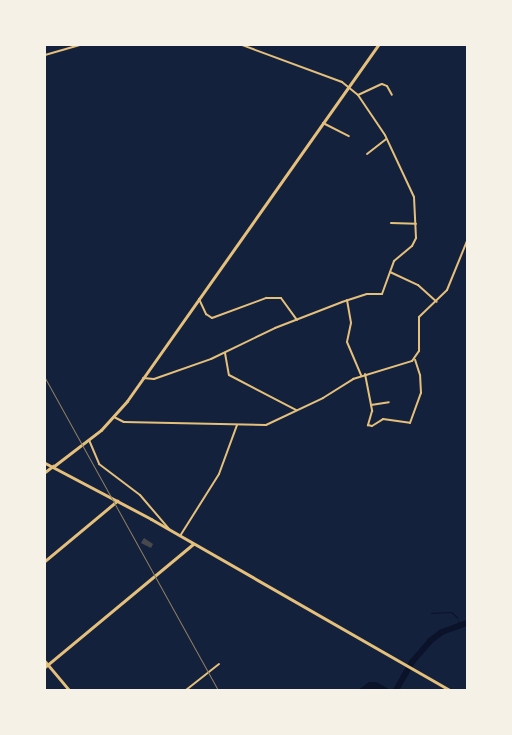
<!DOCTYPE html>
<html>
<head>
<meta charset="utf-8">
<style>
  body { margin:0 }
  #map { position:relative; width:512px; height:735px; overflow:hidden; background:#14213d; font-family:"Source Sans 3",sans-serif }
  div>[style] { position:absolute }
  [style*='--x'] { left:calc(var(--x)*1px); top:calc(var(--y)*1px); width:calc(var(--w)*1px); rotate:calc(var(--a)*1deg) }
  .water>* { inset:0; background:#0b132b }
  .stream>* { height:1px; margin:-0.5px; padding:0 0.5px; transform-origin:0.5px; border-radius:0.5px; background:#0b132b }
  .river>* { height:6px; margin:-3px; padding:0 3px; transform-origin:3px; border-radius:3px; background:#0b132b }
  .building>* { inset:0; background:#48494c }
  .minor>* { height:2px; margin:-1px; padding:0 1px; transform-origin:1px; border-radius:1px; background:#e5c07b }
  .tertiary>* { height:2.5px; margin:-1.25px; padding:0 1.25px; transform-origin:1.25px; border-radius:1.25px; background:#e5c07b }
  .primary>* { height:3px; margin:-1.5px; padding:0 1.5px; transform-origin:1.5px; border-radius:1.5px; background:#e5c07b }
  .rail>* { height:1px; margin:-0.5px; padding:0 0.5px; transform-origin:0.5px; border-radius:0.5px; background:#918062 }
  span { translate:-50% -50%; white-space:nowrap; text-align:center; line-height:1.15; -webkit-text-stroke:3px #f6f1e7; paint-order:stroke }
  .frame { position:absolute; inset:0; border:46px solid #f6f1e7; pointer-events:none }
</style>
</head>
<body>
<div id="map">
  <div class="water">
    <div style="clip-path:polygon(369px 682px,376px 682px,391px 690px,358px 690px)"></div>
  </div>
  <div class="stream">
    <div style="--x:431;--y:613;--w:20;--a:-3"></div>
    <div style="--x:451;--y:612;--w:9;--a:41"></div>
    <div style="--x:458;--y:621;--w:4;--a:76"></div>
  </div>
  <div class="river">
    <div style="--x:396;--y:690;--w:32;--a:-60"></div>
    <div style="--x:412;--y:662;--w:28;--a:-49"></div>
    <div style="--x:430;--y:641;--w:15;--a:-37"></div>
    <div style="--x:442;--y:632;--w:27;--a:-20"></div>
  </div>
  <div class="building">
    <div style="clip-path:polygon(144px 538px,153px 544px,151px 548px,141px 543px)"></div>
  </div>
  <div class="minor">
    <div style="--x:45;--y:55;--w:37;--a:-16"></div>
    <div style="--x:358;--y:95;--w:26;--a:-25"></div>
    <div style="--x:382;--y:84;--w:5;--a:22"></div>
    <div style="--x:387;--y:86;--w:10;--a:61"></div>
    <div style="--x:323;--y:123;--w:29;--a:27"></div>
    <div style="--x:367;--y:154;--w:24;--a:-38"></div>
    <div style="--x:391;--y:223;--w:25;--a:2"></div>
    <div style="--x:390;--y:272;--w:31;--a:25"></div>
    <div style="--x:418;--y:285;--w:25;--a:42"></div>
    <div style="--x:199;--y:299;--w:17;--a:65"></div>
    <div style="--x:206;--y:314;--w:7;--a:34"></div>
    <div style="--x:212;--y:318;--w:58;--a:-20.3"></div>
    <div style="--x:266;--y:298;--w:15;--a:0"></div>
    <div style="--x:281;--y:298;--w:27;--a:54"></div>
    <div style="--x:347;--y:300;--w:23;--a:80"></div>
    <div style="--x:351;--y:323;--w:19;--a:102"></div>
    <div style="--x:347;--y:342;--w:36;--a:67"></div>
    <div style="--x:225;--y:353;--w:22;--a:80"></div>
    <div style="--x:229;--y:375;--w:76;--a:27.6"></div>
    <div style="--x:365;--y:374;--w:38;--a:79"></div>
    <div style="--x:372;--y:411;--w:15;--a:106"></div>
    <div style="--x:368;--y:425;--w:4;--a:14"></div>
    <div style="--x:372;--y:426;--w:13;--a:-32"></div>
    <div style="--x:383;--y:419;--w:27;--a:8"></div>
    <div style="--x:410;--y:423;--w:32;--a:-70"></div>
    <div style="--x:421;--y:393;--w:18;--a:-93"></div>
    <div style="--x:420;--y:375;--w:16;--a:-108"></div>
    <div style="--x:143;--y:378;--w:11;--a:5"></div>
    <div style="--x:154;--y:379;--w:60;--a:-19.3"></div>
    <div style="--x:211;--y:359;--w:71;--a:-25.8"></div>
    <div style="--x:275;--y:328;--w:72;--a:-21.2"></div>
    <div style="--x:342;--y:302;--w:26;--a:-18"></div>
    <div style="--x:367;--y:294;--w:15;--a:0"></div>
    <div style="--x:382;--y:294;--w:35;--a:-70"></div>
    <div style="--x:394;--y:261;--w:23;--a:-40"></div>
    <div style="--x:412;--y:246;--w:9;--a:-63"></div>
    <div style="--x:416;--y:238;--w:41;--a:-92.8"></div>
    <div style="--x:414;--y:197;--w:68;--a:-115.1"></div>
    <div style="--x:385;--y:135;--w:48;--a:-124"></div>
    <div style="--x:358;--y:95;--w:21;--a:-141"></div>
    <div style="--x:342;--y:82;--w:107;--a:-159.7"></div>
    <div style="--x:371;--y:405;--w:18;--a:-9"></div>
    <div style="--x:114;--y:417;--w:11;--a:27"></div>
    <div style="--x:124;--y:422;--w:142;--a:1.2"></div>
    <div style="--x:266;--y:425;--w:63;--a:-25.3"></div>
    <div style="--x:323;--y:398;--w:36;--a:-32"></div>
    <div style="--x:353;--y:379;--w:62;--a:-17"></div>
    <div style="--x:412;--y:361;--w:12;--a:-55"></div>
    <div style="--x:419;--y:351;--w:34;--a:-90"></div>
    <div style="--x:419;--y:317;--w:39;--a:-44"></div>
    <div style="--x:447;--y:290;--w:53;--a:-67.8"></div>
    <div style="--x:89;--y:440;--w:26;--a:67"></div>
    <div style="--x:99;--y:464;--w:51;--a:37.1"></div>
    <div style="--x:140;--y:495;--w:45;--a:49.5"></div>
    <div style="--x:180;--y:536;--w:73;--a:-57.8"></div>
    <div style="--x:219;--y:474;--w:52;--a:-69.8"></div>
    <div style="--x:186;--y:690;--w:42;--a:-38.2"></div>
  </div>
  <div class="tertiary">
    <div style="--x:45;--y:472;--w:10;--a:-37"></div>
    <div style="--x:45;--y:561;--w:94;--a:-39.8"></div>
    <div style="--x:45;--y:661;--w:38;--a:50"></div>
    <div style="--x:45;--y:667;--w:192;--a:-39.7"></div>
  </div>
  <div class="primary">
    <div style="--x:45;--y:463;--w:120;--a:27.8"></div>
    <div style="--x:151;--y:519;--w:344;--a:29.8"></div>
    <div style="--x:54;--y:466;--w:59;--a:-37.5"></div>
    <div style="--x:101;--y:430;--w:39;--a:-48"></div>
    <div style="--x:127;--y:401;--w:436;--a:-54.8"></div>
  </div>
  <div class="rail">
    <div style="--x:45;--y:378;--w:357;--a:61"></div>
  </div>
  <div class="frame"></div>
</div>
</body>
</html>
